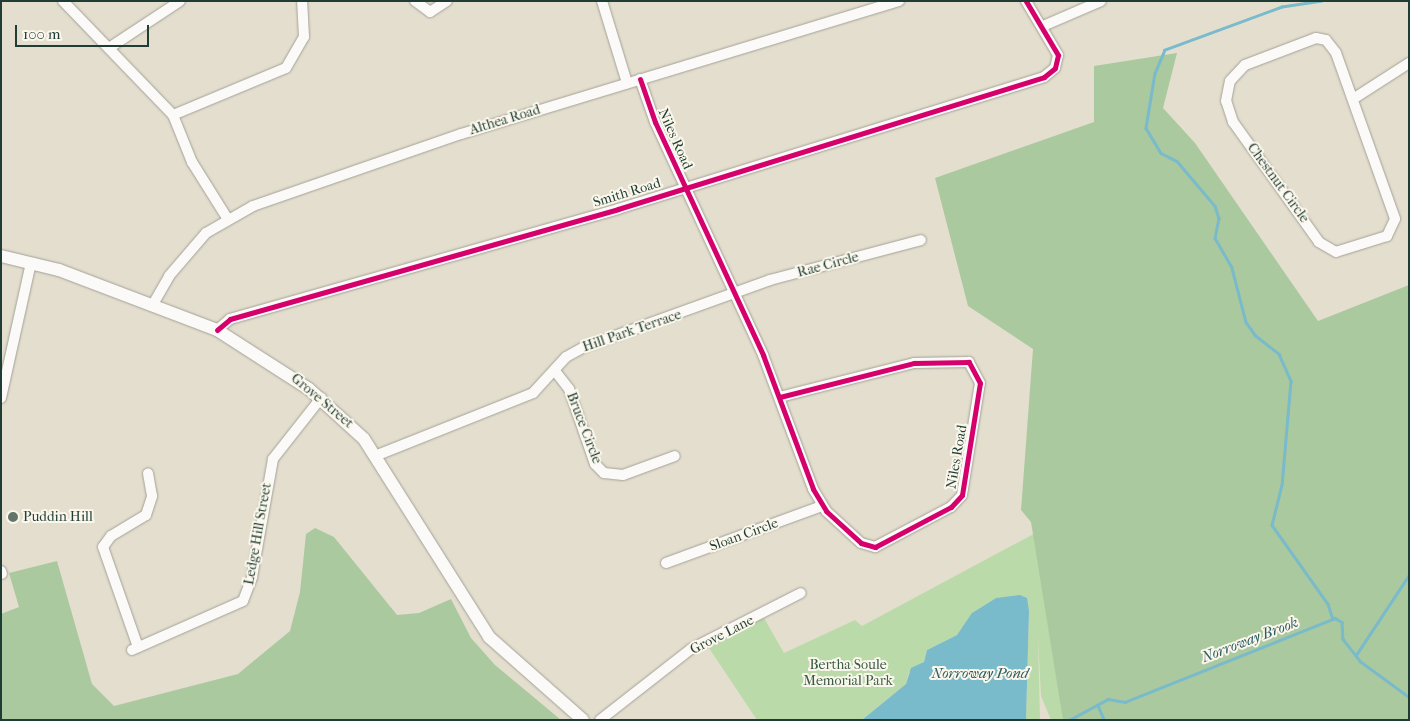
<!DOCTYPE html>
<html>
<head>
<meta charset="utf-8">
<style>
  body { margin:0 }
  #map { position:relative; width:1410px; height:721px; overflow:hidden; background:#e4dece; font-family:"IM FELL French Canon",serif }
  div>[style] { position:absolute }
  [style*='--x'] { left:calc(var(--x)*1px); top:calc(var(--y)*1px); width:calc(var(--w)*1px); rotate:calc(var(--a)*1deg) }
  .green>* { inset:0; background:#bbdaaa }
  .forest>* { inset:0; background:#aac99f }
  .water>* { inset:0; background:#79bacb }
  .stream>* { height:2.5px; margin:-1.25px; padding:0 1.25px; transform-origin:1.25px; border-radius:1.25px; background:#79bacb }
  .roads { filter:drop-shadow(0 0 1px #a2a298) drop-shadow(0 0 1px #a2a298) }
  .minor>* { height:10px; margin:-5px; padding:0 5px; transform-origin:5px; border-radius:5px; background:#fbfaf8 }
  .tertiary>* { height:12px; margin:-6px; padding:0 6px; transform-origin:6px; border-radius:6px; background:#fbfaf8 }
  .cycleway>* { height:5px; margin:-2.5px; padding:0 2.5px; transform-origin:2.5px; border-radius:2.5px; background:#d6006c }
  .dots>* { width:14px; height:14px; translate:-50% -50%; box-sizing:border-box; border:2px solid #fbf7ec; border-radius:50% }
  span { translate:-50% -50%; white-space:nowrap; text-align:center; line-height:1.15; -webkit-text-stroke:4px #fbf7ec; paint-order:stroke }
  .street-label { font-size:14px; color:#1f3d34 }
  .poi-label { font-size:14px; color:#1f3d34 }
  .left { translate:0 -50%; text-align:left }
  .park-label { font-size:14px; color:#375c46 }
  .water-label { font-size:15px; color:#2c5e61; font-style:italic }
  .frame { position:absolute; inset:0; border:2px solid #1f3d34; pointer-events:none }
  .scale { position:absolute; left:15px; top:25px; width:134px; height:22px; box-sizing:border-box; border:2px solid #1f3d34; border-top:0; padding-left:6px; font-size:15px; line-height:18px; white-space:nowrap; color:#1f3d34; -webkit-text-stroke:4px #fbf7ec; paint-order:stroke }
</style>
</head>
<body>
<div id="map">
  <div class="green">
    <div style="clip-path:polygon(1082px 508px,1188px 720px,1051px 720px,1041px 696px,1038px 637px,1040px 720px,1026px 720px,1029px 611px,1024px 596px,996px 598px,975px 611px,957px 635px,927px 650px,924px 662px,909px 672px,906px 684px,862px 720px,757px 720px,709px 648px,764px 618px,784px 653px,855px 620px,862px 626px)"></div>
  </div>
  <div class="forest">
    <div style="clip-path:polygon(1177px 53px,1163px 108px,1195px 143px,1318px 321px,1409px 285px,1409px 720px,1063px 720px,1031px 522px,1021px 510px,1033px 349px,968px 306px,935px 178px,1094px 122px,1094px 66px)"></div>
    <div style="clip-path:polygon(315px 528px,334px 537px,397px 615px,419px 613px,451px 599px,471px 638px,495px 665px,561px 720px,1px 720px,1px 614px,19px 607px,9px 573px,57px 561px,92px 684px,114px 706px,238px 674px,290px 631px,300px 592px,306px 534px)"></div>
  </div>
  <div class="water">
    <div style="clip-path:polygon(1020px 595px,1027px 598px,1029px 611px,1026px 720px,862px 720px,906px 684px,911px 668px,924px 662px,927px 650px,957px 635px,972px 613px,996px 598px)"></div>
  </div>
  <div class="stream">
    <div style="--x:1322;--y:1;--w:40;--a:171.5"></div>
    <div style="--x:1282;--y:7;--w:125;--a:159.8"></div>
    <div style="--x:1165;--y:50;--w:25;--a:113"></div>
    <div style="--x:1155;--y:73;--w:56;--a:99.3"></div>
    <div style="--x:1146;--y:128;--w:29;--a:59"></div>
    <div style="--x:1161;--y:153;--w:18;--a:27"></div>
    <div style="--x:1177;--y:161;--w:59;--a:49.8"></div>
    <div style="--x:1215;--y:206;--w:13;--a:72"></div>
    <div style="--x:1219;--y:218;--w:20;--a:101"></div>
    <div style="--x:1215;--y:238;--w:34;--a:60"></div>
    <div style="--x:1232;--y:268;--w:56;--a:75.5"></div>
    <div style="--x:1246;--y:322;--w:16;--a:55"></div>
    <div style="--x:1255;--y:335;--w:31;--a:38"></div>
    <div style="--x:1279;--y:354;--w:30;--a:66"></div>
    <div style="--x:1291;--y:381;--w:104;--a:94.9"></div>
    <div style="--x:1282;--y:485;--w:41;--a:104"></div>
    <div style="--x:1272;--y:525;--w:97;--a:54.7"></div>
    <div style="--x:1328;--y:604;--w:16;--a:72"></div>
    <div style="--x:1356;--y:655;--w:96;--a:-56.5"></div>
    <div style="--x:1098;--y:705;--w:16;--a:68"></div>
    <div style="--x:1069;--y:720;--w:44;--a:-28.3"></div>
    <div style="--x:1108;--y:699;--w:17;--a:10"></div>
    <div style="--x:1125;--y:702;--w:226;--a:-21.8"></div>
    <div style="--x:1335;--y:618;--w:8;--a:30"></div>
    <div style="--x:1342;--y:622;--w:17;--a:87"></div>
    <div style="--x:1343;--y:639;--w:28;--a:52"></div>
    <div style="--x:1360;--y:661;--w:61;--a:36.3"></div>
  </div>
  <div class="roads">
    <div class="minor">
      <div style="--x:63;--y:1;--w:158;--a:46"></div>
      <div style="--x:173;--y:115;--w:51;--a:68"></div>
      <div style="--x:192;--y:162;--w:66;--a:58"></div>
      <div style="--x:415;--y:1;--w:19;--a:36"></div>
      <div style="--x:430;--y:12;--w:20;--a:-33"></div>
      <div style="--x:602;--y:1;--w:86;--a:73"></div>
      <div style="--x:1043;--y:26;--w:63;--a:-23.3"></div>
      <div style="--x:1316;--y:38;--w:10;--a:11"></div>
      <div style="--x:1326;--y:40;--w:16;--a:52"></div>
      <div style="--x:1336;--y:53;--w:176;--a:70.4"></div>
      <div style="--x:1395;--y:219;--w:19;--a:115"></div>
      <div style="--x:1387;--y:236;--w:53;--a:162.6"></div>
      <div style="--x:1336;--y:252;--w:20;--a:-150"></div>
      <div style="--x:1319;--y:242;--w:148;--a:-125.6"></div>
      <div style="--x:1233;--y:122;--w:22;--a:-108"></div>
      <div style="--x:1226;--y:101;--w:20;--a:-79"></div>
      <div style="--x:1230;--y:81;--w:22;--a:-47"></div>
      <div style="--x:1245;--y:65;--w:76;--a:-20.8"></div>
      <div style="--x:109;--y:48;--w:85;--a:-33.5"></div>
      <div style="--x:640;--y:79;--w:46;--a:70.8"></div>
      <div style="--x:655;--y:122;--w:257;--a:65.1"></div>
      <div style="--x:763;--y:355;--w:143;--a:69.5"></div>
      <div style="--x:813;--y:489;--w:26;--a:59"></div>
      <div style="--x:826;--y:511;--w:47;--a:42.4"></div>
      <div style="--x:861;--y:543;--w:15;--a:16"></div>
      <div style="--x:875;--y:547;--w:86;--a:-27.8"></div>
      <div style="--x:951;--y:507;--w:16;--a:-47"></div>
      <div style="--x:962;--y:495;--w:113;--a:-80.9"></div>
      <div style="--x:980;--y:383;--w:24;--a:-118"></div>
      <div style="--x:969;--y:362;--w:55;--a:179"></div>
      <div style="--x:914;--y:363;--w:138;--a:165.8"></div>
      <div style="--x:1353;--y:99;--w:67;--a:-32.7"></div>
      <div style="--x:173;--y:115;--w:122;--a:-22.6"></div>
      <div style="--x:286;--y:68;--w:36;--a:-60"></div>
      <div style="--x:304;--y:37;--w:36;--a:-93"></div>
      <div style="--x:152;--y:306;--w:34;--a:-60"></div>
      <div style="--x:169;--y:276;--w:57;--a:-49.3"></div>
      <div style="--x:206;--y:233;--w:54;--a:-29.9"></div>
      <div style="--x:253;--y:206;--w:220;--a:-19.1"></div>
      <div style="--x:461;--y:134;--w:458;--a:-16.9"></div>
      <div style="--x:217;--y:330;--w:17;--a:-40"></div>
      <div style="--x:230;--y:319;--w:403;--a:-15.8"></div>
      <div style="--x:618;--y:209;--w:446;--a:-17.2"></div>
      <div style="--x:1044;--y:77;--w:14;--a:-39"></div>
      <div style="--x:1055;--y:68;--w:13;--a:-77"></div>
      <div style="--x:1058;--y:55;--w:63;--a:-120.7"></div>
      <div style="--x:555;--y:371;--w:23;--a:52"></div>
      <div style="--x:569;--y:389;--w:79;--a:70.9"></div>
      <div style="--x:595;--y:464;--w:13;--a:45"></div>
      <div style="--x:604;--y:473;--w:19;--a:6"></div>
      <div style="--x:623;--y:475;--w:55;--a:-20.1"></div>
      <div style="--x:1;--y:398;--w:138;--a:-77.5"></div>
      <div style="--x:375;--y:456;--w:170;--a:-21.7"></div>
      <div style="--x:533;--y:393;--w:49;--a:-47.5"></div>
      <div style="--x:566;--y:357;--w:21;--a:-29"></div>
      <div style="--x:584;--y:347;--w:198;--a:-19.8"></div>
      <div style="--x:770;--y:280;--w:156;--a:-14.8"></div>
      <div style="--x:666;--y:563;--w:166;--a:-20.1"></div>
      <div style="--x:1;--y:571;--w:3;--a:72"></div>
      <div style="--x:138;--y:647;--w:106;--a:-109.3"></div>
      <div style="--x:103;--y:547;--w:14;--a:-54"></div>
      <div style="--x:111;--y:536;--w:41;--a:-31"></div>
      <div style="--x:146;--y:515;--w:20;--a:-72"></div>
      <div style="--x:152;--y:496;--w:23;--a:-100"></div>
      <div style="--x:132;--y:650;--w:121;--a:-23.8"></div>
      <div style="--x:243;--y:601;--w:26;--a:-69"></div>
      <div style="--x:252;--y:577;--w:120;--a:-79.9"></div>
      <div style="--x:273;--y:459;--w:78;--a:-51.8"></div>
      <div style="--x:600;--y:720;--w:115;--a:-38"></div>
      <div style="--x:691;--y:649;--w:123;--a:-27"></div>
    </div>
    <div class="tertiary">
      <div style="--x:1;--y:256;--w:60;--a:13.6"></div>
      <div style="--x:59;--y:270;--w:169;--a:20.8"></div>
      <div style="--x:217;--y:330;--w:109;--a:32.7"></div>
      <div style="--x:309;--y:389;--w:74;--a:42.3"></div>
      <div style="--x:364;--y:439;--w:234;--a:57.7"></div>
      <div style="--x:489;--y:637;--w:125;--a:41.4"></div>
    </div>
  </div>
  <div class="cycleway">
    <div style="--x:640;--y:79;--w:46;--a:70.8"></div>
    <div style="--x:655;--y:122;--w:257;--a:65.1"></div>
    <div style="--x:763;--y:355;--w:143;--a:69.5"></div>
    <div style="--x:813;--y:489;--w:26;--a:59"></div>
    <div style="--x:826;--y:511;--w:47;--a:42.4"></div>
    <div style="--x:861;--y:543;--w:15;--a:16"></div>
    <div style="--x:875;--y:547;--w:86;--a:-27.8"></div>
    <div style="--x:951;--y:507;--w:16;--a:-47"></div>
    <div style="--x:962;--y:495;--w:113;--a:-80.9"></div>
    <div style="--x:980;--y:383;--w:24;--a:-118"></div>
    <div style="--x:969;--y:362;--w:55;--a:179"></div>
    <div style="--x:914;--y:363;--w:138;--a:165.8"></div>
    <div style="--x:217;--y:330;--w:17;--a:-40"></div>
    <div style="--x:230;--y:319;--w:403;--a:-15.8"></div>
    <div style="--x:618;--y:209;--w:446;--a:-17.2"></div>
    <div style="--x:1044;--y:77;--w:14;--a:-39"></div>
    <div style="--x:1055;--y:68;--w:13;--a:-77"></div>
    <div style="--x:1058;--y:55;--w:63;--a:-120.7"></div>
  </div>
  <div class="dots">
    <div style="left:13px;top:517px;background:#64756a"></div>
  </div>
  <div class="street-label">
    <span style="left:505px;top:120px;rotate:-17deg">Althea Road</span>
    <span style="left:675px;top:139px;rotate:66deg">Niles Road</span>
    <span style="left:1278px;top:183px;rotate:54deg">Chestnut Circle</span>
    <span style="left:627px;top:193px;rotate:-17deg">Smith Road</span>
    <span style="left:828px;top:265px;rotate:-15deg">Rae Circle</span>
    <span style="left:632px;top:331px;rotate:-19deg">Hill Park Terrace</span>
    <span style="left:322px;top:401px;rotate:40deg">Grove Street</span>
    <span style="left:584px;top:428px;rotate:69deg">Bruce Circle</span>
    <span style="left:957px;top:457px;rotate:-80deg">Niles Road</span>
    <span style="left:258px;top:534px;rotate:-80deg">Ledge Hill Street</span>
    <span style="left:744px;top:535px;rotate:-20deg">Sloan Circle</span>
    <span style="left:722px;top:635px;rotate:-27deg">Grove Lane</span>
  </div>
  <div class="poi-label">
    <span class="left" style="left:23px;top:517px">Puddin Hill</span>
  </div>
  <div class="park-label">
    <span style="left:848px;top:673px">Bertha Soule<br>Memorial Park</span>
  </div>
  <div class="water-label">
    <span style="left:1250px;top:640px;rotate:-21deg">Norroway Brook</span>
    <span style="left:980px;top:674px">Norroway Pond</span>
  </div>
  <div class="frame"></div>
  <div class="scale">100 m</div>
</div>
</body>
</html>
